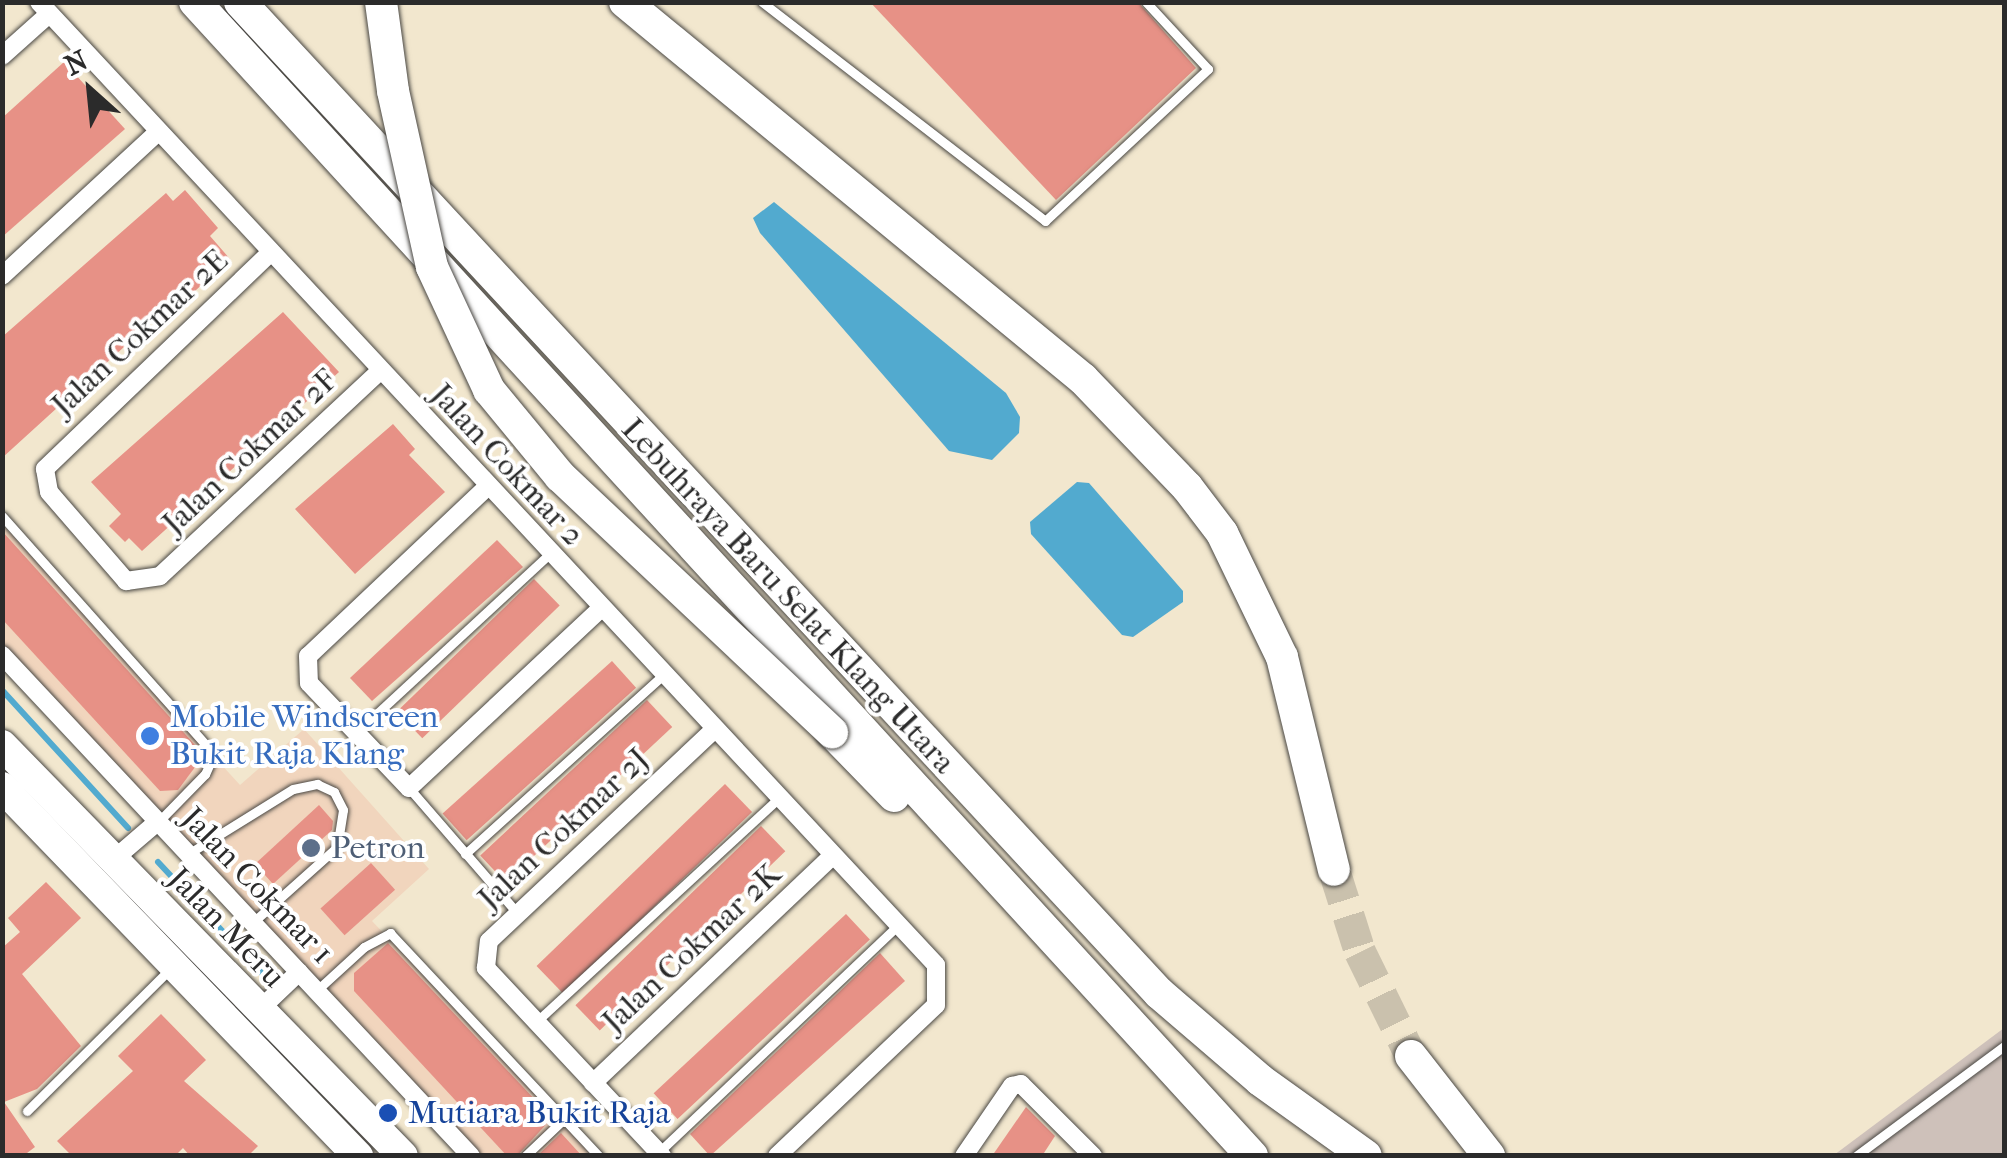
<!DOCTYPE html>
<html>
<head>
<meta charset="utf-8">
<style>
  body { margin:0 }
  #map { position:relative; width:2007px; height:1158px; overflow:hidden; background:#f2e7ce; font-family:"IM FELL French Canon",serif }
  div>[style] { position:absolute }
  [style*='--x'] { left:calc(var(--x)*1px); top:calc(var(--y)*1px); width:calc(var(--w)*1px); rotate:calc(var(--a)*1deg) }
  .built>* { inset:0; background:#f1d5bd }
  .industrial>* { inset:0; background:#cec1ba }
  .water>* { inset:0; background:#52aacf }
  .stream>* { height:6px; margin:-3px; padding:0 3px; transform-origin:3px; border-radius:3px; background:#52aacf }
  .building>* { inset:0; background:#e79186; transform-origin:0 0 }
  .motorway-tunnel>* { height:32px; margin-top:-16px; transform-origin:0; background:repeating-linear-gradient(90deg,#cac1ad 0 32px,transparent 0 48px) }
  .roads { filter:drop-shadow(0 0 2px #494743) drop-shadow(0 0 2px #494743) }
  .service>* { height:9px; margin:-4.5px; padding:0 4.5px; transform-origin:4.5px; border-radius:4.5px; background:#fff }
  .minor>* { height:18px; margin:-9px; padding:0 9px; transform-origin:9px; border-radius:9px; background:#fff }
  .trunk>* { height:30px; margin:-15px; padding:0 15px; transform-origin:15px; border-radius:15px; background:#fff }
  .motorway>* { height:32px; margin:-16px; padding:0 16px; transform-origin:16px; border-radius:16px; background:#fff }
  .bridges { filter:drop-shadow(0 0 2px #494743) drop-shadow(0 0 2px #494743) }
  .motorway-bridge>* { height:32px; margin:-16px; padding:0 16px; transform-origin:16px; border-radius:16px; background:#fff }
  .dots>* { width:28px; height:28px; translate:-50% -50%; box-sizing:border-box; border:5px solid #fff; border-radius:50% }
  span { translate:-50% -50%; white-space:nowrap; text-align:center; line-height:1.15; -webkit-text-stroke:8px #fff; paint-order:stroke }
  .street-label { font-size:32px; color:#2b2b2b }
  .shop-label { font-size:32px; color:#366cbe }
  .left { translate:0 -50%; text-align:left }
  .service-label { font-size:32px; color:#4e5e75 }
  .transit-label { font-size:32px; color:#164399 }
  .frame { position:absolute; inset:0; border:5px solid #2b2b2b; pointer-events:none }
  .north { position:absolute; left:40px; top:40px; width:100px; height:100px; -webkit-text-stroke:8px #fff; paint-order:stroke; rotate:333deg; font-size:28px; font-weight:700; line-height:40px; text-align:center; color:#2b2b2b }
  .north::after { content:''; display:block; margin:auto; width:35px; height:45px; background:#2b2b2b; clip-path:polygon(50% 0,100% 100%,50% 72%,0 100%) }
</style>
</head>
<body>
<div id="map">
  <div class="built">
    <div style="clip-path:polygon(2px 524px,240px 785px,304px 729px,429px 869px,372px 921px,594px 1155px,480px 1155px,143px 802px,3px 645px)"></div>
  </div>
  <div class="industrial">
    <div style="clip-path:polygon(2004px 1028px,2004px 1155px,1834px 1155px)"></div>
  </div>
  <div class="water">
    <div style="clip-path:polygon(774px 202px,1006px 393px,1020px 417px,1019px 433px,992px 460px,949px 451px,760px 233px,753px 218px)"></div>
    <div style="clip-path:polygon(1077px 482px,1089px 483px,1183px 591px,1183px 602px,1133px 637px,1122px 635px,1031px 534px,1030px 522px)"></div>
  </div>
  <div class="stream">
    <div style="--x:2;--y:690;--w:187;--a:47.6"></div>
    <div style="--x:158;--y:862;--w:158;--a:47"></div>
  </div>
  <div class="building">
    <div style="clip-path:polygon(870px 2px,1138px 2px,1196px 68px,1056px 200px)"></div>
    <div style="clip-path:polygon(64px 62px,125px 129px,2px 237px,2px 118px)"></div>
    <div style="clip-path:polygon(185px 190px,218px 228px,210px 236px,230px 259px,184px 301px,180px 296px,2px 458px,2px 337px,166px 193px,173px 201px)"></div>
    <div style="clip-path:polygon(283px 312px,339px 372px,142px 551px,129px 538px,125px 542px,109px 526px,121px 514px,91px 482px)"></div>
    <div style="clip-path:polygon(393px 424px,415px 449px,409px 455px,445px 492px,355px 574px,295px 509px)"></div>
    <div style="clip-path:polygon(2px 531px,204px 755px,178px 790px,160px 791px,2px 619px)"></div>
    <div style="clip-path:polygon(497px 540px,523px 567px,372px 701px,350px 678px)"></div>
    <div style="left:534px;top:579px;width:37px;height:191px;rotate:46deg"></div>
    <div style="left:612px;top:661px;width:36px;height:228px;rotate:48deg"></div>
    <div style="left:647px;top:700px;width:37px;height:228px;rotate:47deg"></div>
    <div style="left:725px;top:784px;width:39px;height:262px;rotate:46deg"></div>
    <div style="clip-path:polygon(319px 805px,333px 821px,332px 830px,273px 884px,255px 864px)"></div>
    <div style="left:761px;top:826px;width:35px;height:258px;rotate:46deg"></div>
    <div style="left:371px;top:863px;width:36px;height:68px;rotate:48deg"></div>
    <div style="clip-path:polygon(46px 882px,81px 918px,22px 974px,81px 1046px,37px 1089px,4px 1102px,35px 1147px,23px 1156px,2px 1156px,2px 948px,20px 932px,8px 918px)"></div>
    <div style="left:846px;top:914px;width:35px;height:263px;rotate:47deg"></div>
    <div style="clip-path:polygon(388px 943px,552px 1118px,517px 1156px,507px 1156px,354px 991px,354px 973px)"></div>
    <div style="clip-path:polygon(880px 953px,905px 981px,710px 1156px,690px 1134px)"></div>
    <div style="clip-path:polygon(161px 1014px,206px 1060px,184px 1081px,258px 1146px,248px 1156px,190px 1156px,183px 1148px,175px 1156px,72px 1156px,57px 1141px,133px 1071px,118px 1056px)"></div>
    <div style="clip-path:polygon(1026px 1107px,1055px 1136px,1042px 1156px,992px 1156px)"></div>
    <div style="clip-path:polygon(561px 1133px,582px 1156px,537px 1156px)"></div>
  </div>
  <div class="motorway-tunnel">
    <div style="--x:1334;--y:870;--w:86;--a:72.4"></div>
    <div style="--x:1360;--y:952;--w:116;--a:63.9"></div>
  </div>
  <div class="roads">
    <div class="service">
      <div style="--x:762;--y:2;--w:358;--a:37.7"></div>
      <div style="--x:1045;--y:221;--w:223;--a:-43"></div>
      <div style="--x:1208;--y:69;--w:91;--a:-132.8"></div>
      <div style="--x:2;--y:516;--w:319;--a:48.3"></div>
      <div style="--x:214;--y:754;--w:22;--a:114"></div>
      <div style="--x:205;--y:774;--w:69;--a:134.4"></div>
      <div style="--x:357;--y:732;--w:262;--a:-42.8"></div>
      <div style="--x:409;--y:788;--w:167;--a:49.1"></div>
      <div style="--x:188;--y:854;--w:123;--a:-31.8"></div>
      <div style="--x:293;--y:789;--w:25;--a:-12"></div>
      <div style="--x:317;--y:784;--w:19;--a:25"></div>
      <div style="--x:334;--y:792;--w:20;--a:63"></div>
      <div style="--x:343;--y:810;--w:37;--a:99"></div>
      <div style="--x:337;--y:847;--w:113;--a:138.2"></div>
      <div style="--x:465;--y:854;--w:266;--a:-42.1"></div>
      <div style="--x:316;--y:991;--w:65;--a:-42.5"></div>
      <div style="--x:364;--y:947;--w:30;--a:-28"></div>
      <div style="--x:390;--y:933;--w:306;--a:46.9"></div>
      <div style="--x:536;--y:1022;--w:329;--a:-42.7"></div>
      <div style="--x:27;--y:1111;--w:203;--a:-44.8"></div>
      <div style="--x:659;--y:1152;--w:330;--a:-43.5"></div>
      <div style="--x:525;--y:1156;--w:54;--a:-43.5"></div>
      <div style="--x:1856;--y:1156;--w:184;--a:-36.6"></div>
    </div>
    <div class="minor">
      <div style="--x:39;--y:2;--w:1316;--a:47.03"></div>
      <div style="--x:936;--y:965;--w:40;--a:90"></div>
      <div style="--x:936;--y:1005;--w:219;--a:136.5"></div>
      <div style="--x:2;--y:56;--w:63;--a:-41.8"></div>
      <div style="--x:270;--y:253;--w:312;--a:136.2"></div>
      <div style="--x:45;--y:469;--w:23;--a:80"></div>
      <div style="--x:49;--y:492;--w:118;--a:49.1"></div>
      <div style="--x:126;--y:581;--w:34;--a:-8"></div>
      <div style="--x:160;--y:576;--w:301;--a:-43"></div>
      <div style="--x:2;--y:276;--w:212;--a:-42.7"></div>
      <div style="--x:487;--y:487;--w:246;--a:136.6"></div>
      <div style="--x:308;--y:656;--w:27;--a:88"></div>
      <div style="--x:309;--y:683;--w:145;--a:46.4"></div>
      <div style="--x:409;--y:788;--w:262;--a:-43.1"></div>
      <div style="--x:2;--y:655;--w:686;--a:46.89"></div>
      <div style="--x:113;--y:860;--w:55;--a:-40.6"></div>
      <div style="--x:257;--y:1012;--w:58;--a:-43.6"></div>
      <div style="--x:593;--y:1083;--w:330;--a:-43.5"></div>
      <div style="--x:662;--y:1156;--w:258;--a:-133.1"></div>
      <div style="--x:486;--y:968;--w:27;--a:-84"></div>
      <div style="--x:489;--y:941;--w:307;--a:-43.2"></div>
      <div style="--x:964;--y:1156;--w:85;--a:-55.6"></div>
      <div style="--x:1012;--y:1086;--w:9;--a:-13"></div>
      <div style="--x:1021;--y:1084;--w:102;--a:45"></div>
    </div>
    <div class="trunk">
      <div style="--x:2;--y:745;--w:574;--a:45.71"></div>
      <div style="--x:2;--y:787;--w:513;--a:46.03"></div>
    </div>
    <div class="motorway">
      <div style="--x:195;--y:2;--w:1565;--a:47.51"></div>
      <div style="--x:240;--y:2;--w:1352;--a:47.16"></div>
      <div style="--x:1159;--y:993;--w:133;--a:40.7"></div>
      <div style="--x:1260;--y:1080;--w:130;--a:35.6"></div>
      <div style="--x:625;--y:2;--w:593;--a:39.46"></div>
      <div style="--x:1083;--y:379;--w:150;--a:46.1"></div>
      <div style="--x:1187;--y:487;--w:58;--a:52.7"></div>
      <div style="--x:1222;--y:533;--w:138;--a:64.2"></div>
      <div style="--x:1282;--y:657;--w:219;--a:76.3"></div>
      <div style="--x:832;--y:732;--w:89;--a:45.9"></div>
      <div style="--x:1411;--y:1056;--w:127;--a:52"></div>
    </div>
  </div>
  <div class="bridges">
    <div class="motorway-bridge">
      <div style="--x:381;--y:2;--w:90;--a:82.3"></div>
      <div style="--x:393;--y:91;--w:180;--a:77.5"></div>
      <div style="--x:432;--y:267;--w:136;--a:65.1"></div>
      <div style="--x:489;--y:390;--w:112;--a:50.5"></div>
      <div style="--x:560;--y:476;--w:374;--a:43.3"></div>
    </div>
  </div>
  <div class="dots">
    <div style="left:150px;top:736px;background:#3f7fe0"></div>
    <div style="left:311px;top:848px;background:#5c6f8a"></div>
    <div style="left:388px;top:1113px;background:#1a4fb4"></div>
  </div>
  <div class="street-label">
    <span style="left:140px;top:333px;rotate:-43deg">Jalan Cokmar 2E</span>
    <span style="left:250px;top:452px;rotate:-43deg">Jalan Cokmar 2F</span>
    <span style="left:507px;top:465px;rotate:47deg">Jalan Cokmar 2</span>
    <span style="left:788px;top:596px;rotate:47deg">Lebuhraya Baru Selat Klang Utara</span>
    <span style="left:564px;top:829px;rotate:-43deg">Jalan Cokmar 2J</span>
    <span style="left:257px;top:886px;rotate:46deg">Jalan Cokmar 1</span>
    <span style="left:226px;top:928px;rotate:46deg">Jalan Meru</span>
    <span style="left:692px;top:948px;rotate:-43deg">Jalan Cokmar 2K</span>
  </div>
  <div class="shop-label">
    <span class="left" style="left:170px;top:736px">Mobile Windscreen<br>Bukit Raja Klang</span>
  </div>
  <div class="service-label">
    <span class="left" style="left:331px;top:848px">Petron</span>
  </div>
  <div class="transit-label">
    <span class="left" style="left:408px;top:1113px">Mutiara Bukit Raja</span>
  </div>
  <div class="frame"></div>
  <div class="north">N</div>
</div>
</body>
</html>
